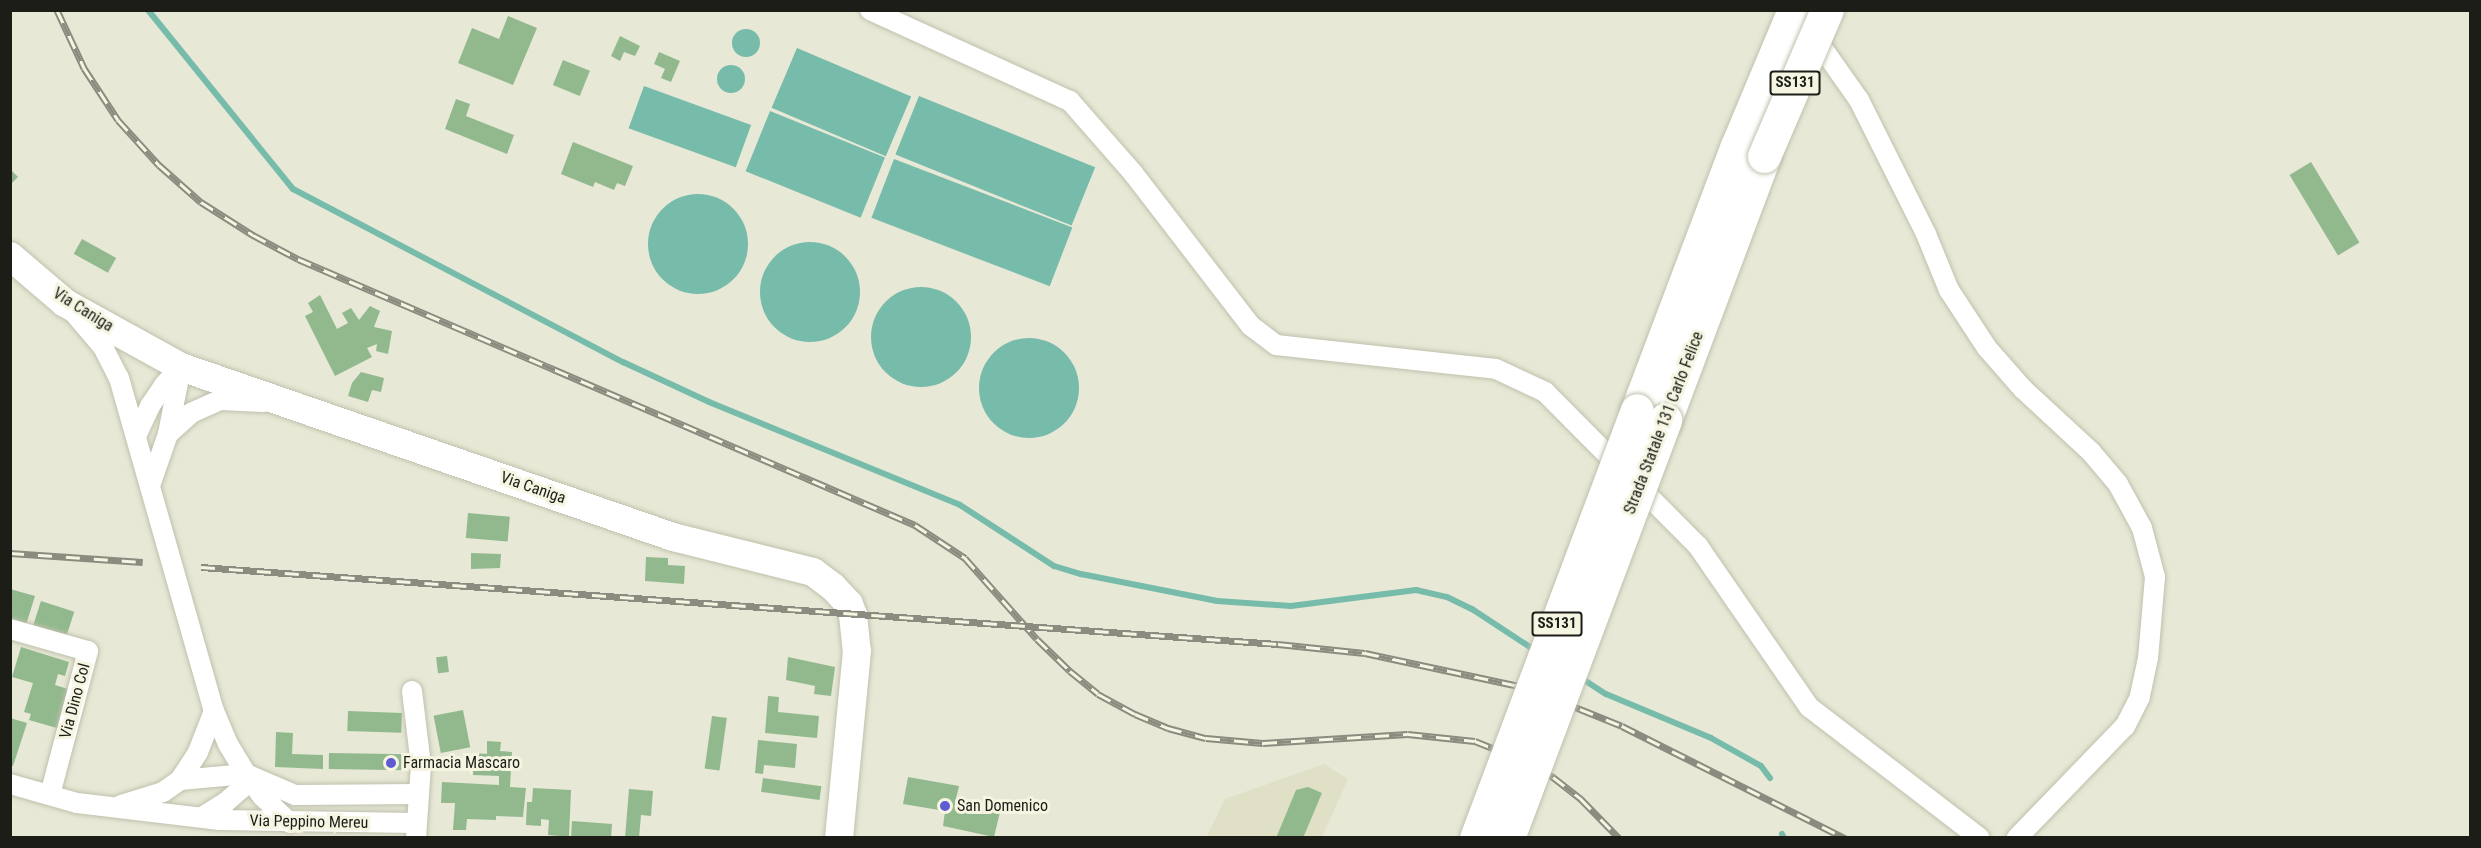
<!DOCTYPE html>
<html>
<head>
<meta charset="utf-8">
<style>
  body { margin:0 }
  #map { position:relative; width:2481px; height:848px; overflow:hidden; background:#e7e8d5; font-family:"Roboto Condensed",sans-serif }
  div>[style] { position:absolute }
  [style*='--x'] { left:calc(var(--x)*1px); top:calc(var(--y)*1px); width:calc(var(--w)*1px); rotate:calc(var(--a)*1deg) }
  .built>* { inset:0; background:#dfe0c5 }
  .water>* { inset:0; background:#7ba; transform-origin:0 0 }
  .round { border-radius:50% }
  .stream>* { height:6px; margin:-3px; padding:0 3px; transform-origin:3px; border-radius:3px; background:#7ba }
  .building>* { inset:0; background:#92b98e; transform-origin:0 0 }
  .roads { filter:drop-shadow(0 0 2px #c0c0ad) drop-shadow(0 0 2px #c0c0ad) }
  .street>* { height:20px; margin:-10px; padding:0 10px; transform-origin:10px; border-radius:10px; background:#fff }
  .secondary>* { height:28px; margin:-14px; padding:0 14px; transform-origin:14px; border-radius:14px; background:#fff }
  .highway>* { height:33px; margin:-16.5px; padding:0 16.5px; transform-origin:16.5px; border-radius:16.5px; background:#fff }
  .rail>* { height:7px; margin-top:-3.5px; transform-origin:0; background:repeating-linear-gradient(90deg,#f5f5e2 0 14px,#8b8c7f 0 28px); box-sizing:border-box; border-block:2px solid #8b8c7f }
  .bridges { filter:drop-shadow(0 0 2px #c0c0ad) drop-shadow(0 0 2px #c0c0ad) }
  .highway-bridge>* { height:33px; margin:-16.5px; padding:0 16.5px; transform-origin:16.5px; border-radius:16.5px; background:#fff }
  .dots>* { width:16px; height:16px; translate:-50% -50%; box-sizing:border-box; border:3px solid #f5f5e2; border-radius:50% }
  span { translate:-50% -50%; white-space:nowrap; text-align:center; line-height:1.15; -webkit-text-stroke:6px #f5f5e2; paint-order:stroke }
  .shield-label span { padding:2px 4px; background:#f5f5e2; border:2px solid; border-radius:4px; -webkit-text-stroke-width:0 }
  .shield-label { font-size:15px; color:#1c1d16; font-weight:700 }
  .street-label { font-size:16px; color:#1c1d16 }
  .poi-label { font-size:16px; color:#1c1d16 }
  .left { translate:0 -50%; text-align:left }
  .frame { position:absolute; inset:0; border:12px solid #1c1d16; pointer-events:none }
</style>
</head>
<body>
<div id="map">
  <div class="built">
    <div style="clip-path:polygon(1324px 764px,1348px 779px,1322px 837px,1206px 838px,1225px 799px)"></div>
  </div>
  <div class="water">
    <div class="round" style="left:732px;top:29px;width:28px;height:28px"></div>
    <div style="left:797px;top:48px;width:124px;height:65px;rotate:23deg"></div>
    <div class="round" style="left:717px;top:65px;width:28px;height:28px"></div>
    <div style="left:644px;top:86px;width:114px;height:45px;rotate:20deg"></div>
    <div style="left:919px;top:96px;width:190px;height:63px;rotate:22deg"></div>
    <div style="left:770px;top:111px;width:124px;height:65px;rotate:22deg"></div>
    <div style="left:894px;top:159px;width:191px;height:63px;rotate:21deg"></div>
    <div class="round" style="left:648px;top:194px;width:100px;height:100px"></div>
    <div class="round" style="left:760px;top:242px;width:100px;height:100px"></div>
    <div class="round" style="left:871px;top:287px;width:100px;height:100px"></div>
    <div class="round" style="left:979px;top:338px;width:100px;height:100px"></div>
  </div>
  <div class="stream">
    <div style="--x:148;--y:10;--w:230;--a:51"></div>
    <div style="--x:293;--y:189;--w:373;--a:27.7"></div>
    <div style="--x:623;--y:362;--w:95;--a:24.9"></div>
    <div style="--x:709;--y:402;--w:271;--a:22.3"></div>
    <div style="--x:960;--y:505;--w:112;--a:33"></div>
    <div style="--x:1054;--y:566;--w:28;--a:17"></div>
    <div style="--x:1081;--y:574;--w:139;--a:11.2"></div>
    <div style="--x:1217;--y:601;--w:74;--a:3.9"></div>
    <div style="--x:1291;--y:606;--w:126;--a:-7.3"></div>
    <div style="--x:1416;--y:590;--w:32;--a:13"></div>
    <div style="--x:1447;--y:597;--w:28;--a:26"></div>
    <div style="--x:1472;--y:609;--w:77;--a:33.3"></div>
    <div style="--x:1578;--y:676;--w:33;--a:33"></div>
    <div style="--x:1606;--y:694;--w:114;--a:22.7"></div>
    <div style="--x:1711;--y:738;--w:57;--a:29.2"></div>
    <div style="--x:1761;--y:766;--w:15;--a:53"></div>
    <div style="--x:1782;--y:834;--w:4;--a:63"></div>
  </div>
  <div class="building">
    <div style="clip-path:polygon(508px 16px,537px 28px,513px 85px,458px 63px,472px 28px,499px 39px)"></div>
    <div style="clip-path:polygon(620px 36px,640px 46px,635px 56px,624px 52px,620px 61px,611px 56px)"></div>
    <div style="clip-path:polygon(659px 52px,680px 61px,671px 82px,661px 78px,665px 69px,654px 64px)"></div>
    <div style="left:563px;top:60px;width:29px;height:27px;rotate:22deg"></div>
    <div style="clip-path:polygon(456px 99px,470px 104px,466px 116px,514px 135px,507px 154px,445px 129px)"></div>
    <div style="clip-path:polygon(573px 142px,633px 166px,625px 186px,617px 183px,614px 190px,595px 182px,593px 187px,561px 174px)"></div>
    <div style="left:2311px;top:162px;width:94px;height:25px;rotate:59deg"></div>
    <div style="clip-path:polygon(10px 169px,18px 177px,10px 185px)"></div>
    <div style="left:82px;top:239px;width:39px;height:17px;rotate:29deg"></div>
    <div style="clip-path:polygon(320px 295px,337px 329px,348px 323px,342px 313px,351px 308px,359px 320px,370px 306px,380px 311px,374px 327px,392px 331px,388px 354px,376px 351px,377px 344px,367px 348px,372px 357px,335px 376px,305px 316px,313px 312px,308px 303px)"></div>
    <div style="clip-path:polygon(361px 372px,384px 378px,381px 392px,372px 390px,368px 402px,348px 396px,352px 383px)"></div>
    <div style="left:468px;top:513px;width:42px;height:25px;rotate:5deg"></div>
    <div style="clip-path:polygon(471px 553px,501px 554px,500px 568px,471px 569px)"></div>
    <div style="clip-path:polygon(646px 557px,668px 558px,668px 565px,685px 566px,684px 584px,645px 581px)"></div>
    <div style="clip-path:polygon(10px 589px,35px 596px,25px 628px,10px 619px)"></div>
    <div style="left:41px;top:601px;width:35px;height:28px;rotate:18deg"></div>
    <div style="clip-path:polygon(21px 647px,69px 662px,65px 676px,58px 674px,55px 685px,71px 690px,60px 729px,29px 720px,31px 714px,24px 712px,33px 683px,12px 677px)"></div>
    <div style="left:447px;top:656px;width:16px;height:11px;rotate:83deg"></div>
    <div style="clip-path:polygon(788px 657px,835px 667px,831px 696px,814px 694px,815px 686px,786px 680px)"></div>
    <div style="clip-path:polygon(768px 696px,779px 697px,778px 712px,819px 716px,817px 738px,765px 733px)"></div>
    <div style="left:463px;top:710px;width:38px;height:30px;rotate:79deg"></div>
    <div style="left:348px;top:711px;width:54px;height:20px;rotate:2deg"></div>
    <div style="left:712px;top:716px;width:15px;height:53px;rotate:8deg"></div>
    <div style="clip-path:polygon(10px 718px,27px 723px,13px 766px,10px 765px)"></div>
    <div style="clip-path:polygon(276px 732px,293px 733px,292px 754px,323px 755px,323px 769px,275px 767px)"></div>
    <div style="clip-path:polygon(758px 740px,797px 744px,795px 768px,764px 765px,763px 774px,755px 773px)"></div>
    <div style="clip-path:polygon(487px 741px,501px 742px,500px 751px,512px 752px,510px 787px,526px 788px,523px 817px,496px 816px,496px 820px,467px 819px,466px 830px,453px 830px,455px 803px,441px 803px,442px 782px,499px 785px,499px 776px,473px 775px,474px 753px,487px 754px)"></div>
    <div style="left:329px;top:753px;width:78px;height:16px;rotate:1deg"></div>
    <div style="clip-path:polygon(908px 777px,959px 786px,955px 803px,1000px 812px,994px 837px,943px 826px,945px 811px,903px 804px)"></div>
    <div style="left:763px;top:778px;width:59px;height:14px;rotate:8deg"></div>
    <div style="clip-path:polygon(1308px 787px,1322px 793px,1303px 838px,1276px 838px,1296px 790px)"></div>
    <div style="clip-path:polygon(533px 788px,571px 790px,569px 837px,548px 835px,549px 820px,541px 819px,541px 826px,526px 825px,527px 802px,532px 802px)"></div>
    <div style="clip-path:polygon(629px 789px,653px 791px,651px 816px,641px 815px,639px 838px,625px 838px)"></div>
    <div style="clip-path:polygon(572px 821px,612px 824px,611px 838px,571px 838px)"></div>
  </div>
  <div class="roads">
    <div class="street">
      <div style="--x:870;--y:10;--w:220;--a:24.5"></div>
      <div style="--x:1070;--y:101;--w:96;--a:48.8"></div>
      <div style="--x:1133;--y:173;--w:193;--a:52.4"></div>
      <div style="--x:1251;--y:326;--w:31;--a:37"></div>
      <div style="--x:1276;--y:345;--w:221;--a:6.2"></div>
      <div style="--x:1496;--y:369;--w:54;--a:25.1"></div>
      <div style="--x:1545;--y:392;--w:217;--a:45.2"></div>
      <div style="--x:1698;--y:546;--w:196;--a:55.4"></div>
      <div style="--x:1809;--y:707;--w:215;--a:37.5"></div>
      <div style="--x:1811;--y:32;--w:83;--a:54.8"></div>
      <div style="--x:1859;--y:100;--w:150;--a:63.4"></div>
      <div style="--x:1926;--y:234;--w:61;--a:67.7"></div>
      <div style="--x:1949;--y:290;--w:69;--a:56.8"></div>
      <div style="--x:1987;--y:348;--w:55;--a:48.7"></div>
      <div style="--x:2023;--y:389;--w:93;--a:42.8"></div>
      <div style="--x:2091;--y:452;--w:42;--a:49.8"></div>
      <div style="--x:2118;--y:484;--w:50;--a:61.4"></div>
      <div style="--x:2142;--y:528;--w:51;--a:75.1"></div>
      <div style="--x:2155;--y:577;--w:81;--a:94.9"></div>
      <div style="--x:2148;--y:658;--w:40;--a:102"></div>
      <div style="--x:2140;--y:697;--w:33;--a:117"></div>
      <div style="--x:2125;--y:726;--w:156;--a:134"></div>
      <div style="--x:75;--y:314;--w:43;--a:49.7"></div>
      <div style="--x:103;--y:347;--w:35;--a:63"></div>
      <div style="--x:119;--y:378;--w:346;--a:74.1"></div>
      <div style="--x:214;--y:711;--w:36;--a:67"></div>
      <div style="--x:228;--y:744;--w:35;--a:59"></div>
      <div style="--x:246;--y:774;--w:27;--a:54"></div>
      <div style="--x:262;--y:796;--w:39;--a:44"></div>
      <div style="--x:137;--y:434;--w:31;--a:-65"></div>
      <div style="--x:150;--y:406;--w:25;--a:-56"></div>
      <div style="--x:164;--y:385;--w:25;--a:-47"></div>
      <div style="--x:168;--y:434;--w:31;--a:-42"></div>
      <div style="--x:191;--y:413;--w:32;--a:-24"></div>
      <div style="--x:220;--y:400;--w:43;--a:2.7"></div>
      <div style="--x:151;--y:483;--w:52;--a:-70.9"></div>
      <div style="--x:168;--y:434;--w:68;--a:-79"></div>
      <div style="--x:10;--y:629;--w:81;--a:15.8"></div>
      <div style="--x:88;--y:651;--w:149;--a:104.8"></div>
      <div style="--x:412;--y:691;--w:75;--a:83.1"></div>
      <div style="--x:421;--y:765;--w:73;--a:93.9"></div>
      <div style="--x:180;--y:780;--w:66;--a:-5.2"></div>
      <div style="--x:246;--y:774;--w:53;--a:23.2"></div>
      <div style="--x:295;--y:795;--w:123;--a:-0.5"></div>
      <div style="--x:10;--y:784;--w:70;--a:15.8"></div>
      <div style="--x:77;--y:803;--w:144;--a:6.8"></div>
      <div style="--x:220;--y:820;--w:196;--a:0.9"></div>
      <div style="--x:121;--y:805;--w:44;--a:-17.2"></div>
      <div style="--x:163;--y:792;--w:21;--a:-35"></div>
      <div style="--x:180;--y:780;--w:33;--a:-57"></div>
      <div style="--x:198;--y:752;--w:44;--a:-68.7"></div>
      <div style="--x:202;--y:817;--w:28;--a:-32"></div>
      <div style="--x:226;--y:802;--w:21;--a:-41"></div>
      <div style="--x:242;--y:788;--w:15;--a:-74"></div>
    </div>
    <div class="secondary">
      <div style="--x:10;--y:256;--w:72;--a:40.5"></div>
      <div style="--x:65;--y:303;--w:132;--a:28.9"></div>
      <div style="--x:181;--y:367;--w:521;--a:19.06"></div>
      <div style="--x:673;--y:537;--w:144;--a:14"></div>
      <div style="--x:813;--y:572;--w:25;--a:37"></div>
      <div style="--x:833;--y:587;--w:23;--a:47"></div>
      <div style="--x:849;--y:604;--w:12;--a:70"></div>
      <div style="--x:853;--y:615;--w:36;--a:84"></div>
      <div style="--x:857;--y:651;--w:188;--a:95.5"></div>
    </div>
    <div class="highway">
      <div style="--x:1637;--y:410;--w:282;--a:-69.3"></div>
      <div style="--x:1737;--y:146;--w:147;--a:-67.3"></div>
      <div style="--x:1665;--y:420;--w:282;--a:-69.4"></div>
    </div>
  </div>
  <div class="rail">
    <div style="--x:57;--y:10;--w:64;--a:65"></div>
    <div style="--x:84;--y:68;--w:62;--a:56.8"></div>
    <div style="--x:118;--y:120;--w:61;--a:47.7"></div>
    <div style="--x:159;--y:165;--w:56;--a:41.4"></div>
    <div style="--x:201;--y:202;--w:62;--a:32.4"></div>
    <div style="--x:253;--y:235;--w:51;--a:28.1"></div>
    <div style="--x:298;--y:259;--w:672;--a:23.32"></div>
    <div style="--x:915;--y:525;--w:60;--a:33.4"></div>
    <div style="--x:965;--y:558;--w:108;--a:48.4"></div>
    <div style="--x:1037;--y:639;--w:46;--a:44.1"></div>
    <div style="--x:1070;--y:671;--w:36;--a:39"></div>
    <div style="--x:1098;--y:694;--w:42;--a:28.4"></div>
    <div style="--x:1135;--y:714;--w:36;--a:23"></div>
    <div style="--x:1168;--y:728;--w:39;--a:15"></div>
    <div style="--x:1206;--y:738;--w:57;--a:5"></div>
    <div style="--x:1263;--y:743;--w:145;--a:-3.6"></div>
    <div style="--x:1408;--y:734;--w:67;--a:6"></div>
    <div style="--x:1475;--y:741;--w:35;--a:22"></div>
    <div style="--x:1508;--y:754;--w:51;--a:27.1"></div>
    <div style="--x:1553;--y:777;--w:36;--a:38"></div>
    <div style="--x:1581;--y:799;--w:54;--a:45.7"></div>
    <div style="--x:10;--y:553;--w:133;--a:3.9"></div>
    <div style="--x:201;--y:567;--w:1080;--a:4.09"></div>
    <div style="--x:1278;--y:644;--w:87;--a:5.9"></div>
    <div style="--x:1365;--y:653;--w:167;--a:12.1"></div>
    <div style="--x:1528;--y:688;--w:101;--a:22"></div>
    <div style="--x:1622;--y:726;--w:250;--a:26.7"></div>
  </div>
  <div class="bridges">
    <div class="highway-bridge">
      <div style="--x:1764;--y:156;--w:159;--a:-66.7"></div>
      <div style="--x:1476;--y:838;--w:457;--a:-69.4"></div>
      <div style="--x:1508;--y:838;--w:447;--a:-69.4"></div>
    </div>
  </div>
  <div class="dots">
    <div style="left:391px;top:763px;background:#5f5bd3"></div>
    <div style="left:945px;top:806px;background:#5f5bd3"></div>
  </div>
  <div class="shield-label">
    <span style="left:1795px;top:83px">SS131</span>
    <span style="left:1557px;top:624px">SS131</span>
  </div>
  <div class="street-label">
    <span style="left:83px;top:310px;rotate:32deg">Via Caniga</span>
    <span style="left:1664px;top:423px;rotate:-69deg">Strada Statale 131 Carlo Felice</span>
    <span style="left:533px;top:488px;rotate:19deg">Via Caniga</span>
    <span style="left:75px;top:701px;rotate:-75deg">Via Dino Col</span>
    <span style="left:309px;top:822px;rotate:1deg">Via Peppino Mereu</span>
  </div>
  <div class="poi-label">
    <span class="left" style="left:403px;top:763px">Farmacia Mascaro</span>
    <span class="left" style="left:957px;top:806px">San Domenico</span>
  </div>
  <div class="frame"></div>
</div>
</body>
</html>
